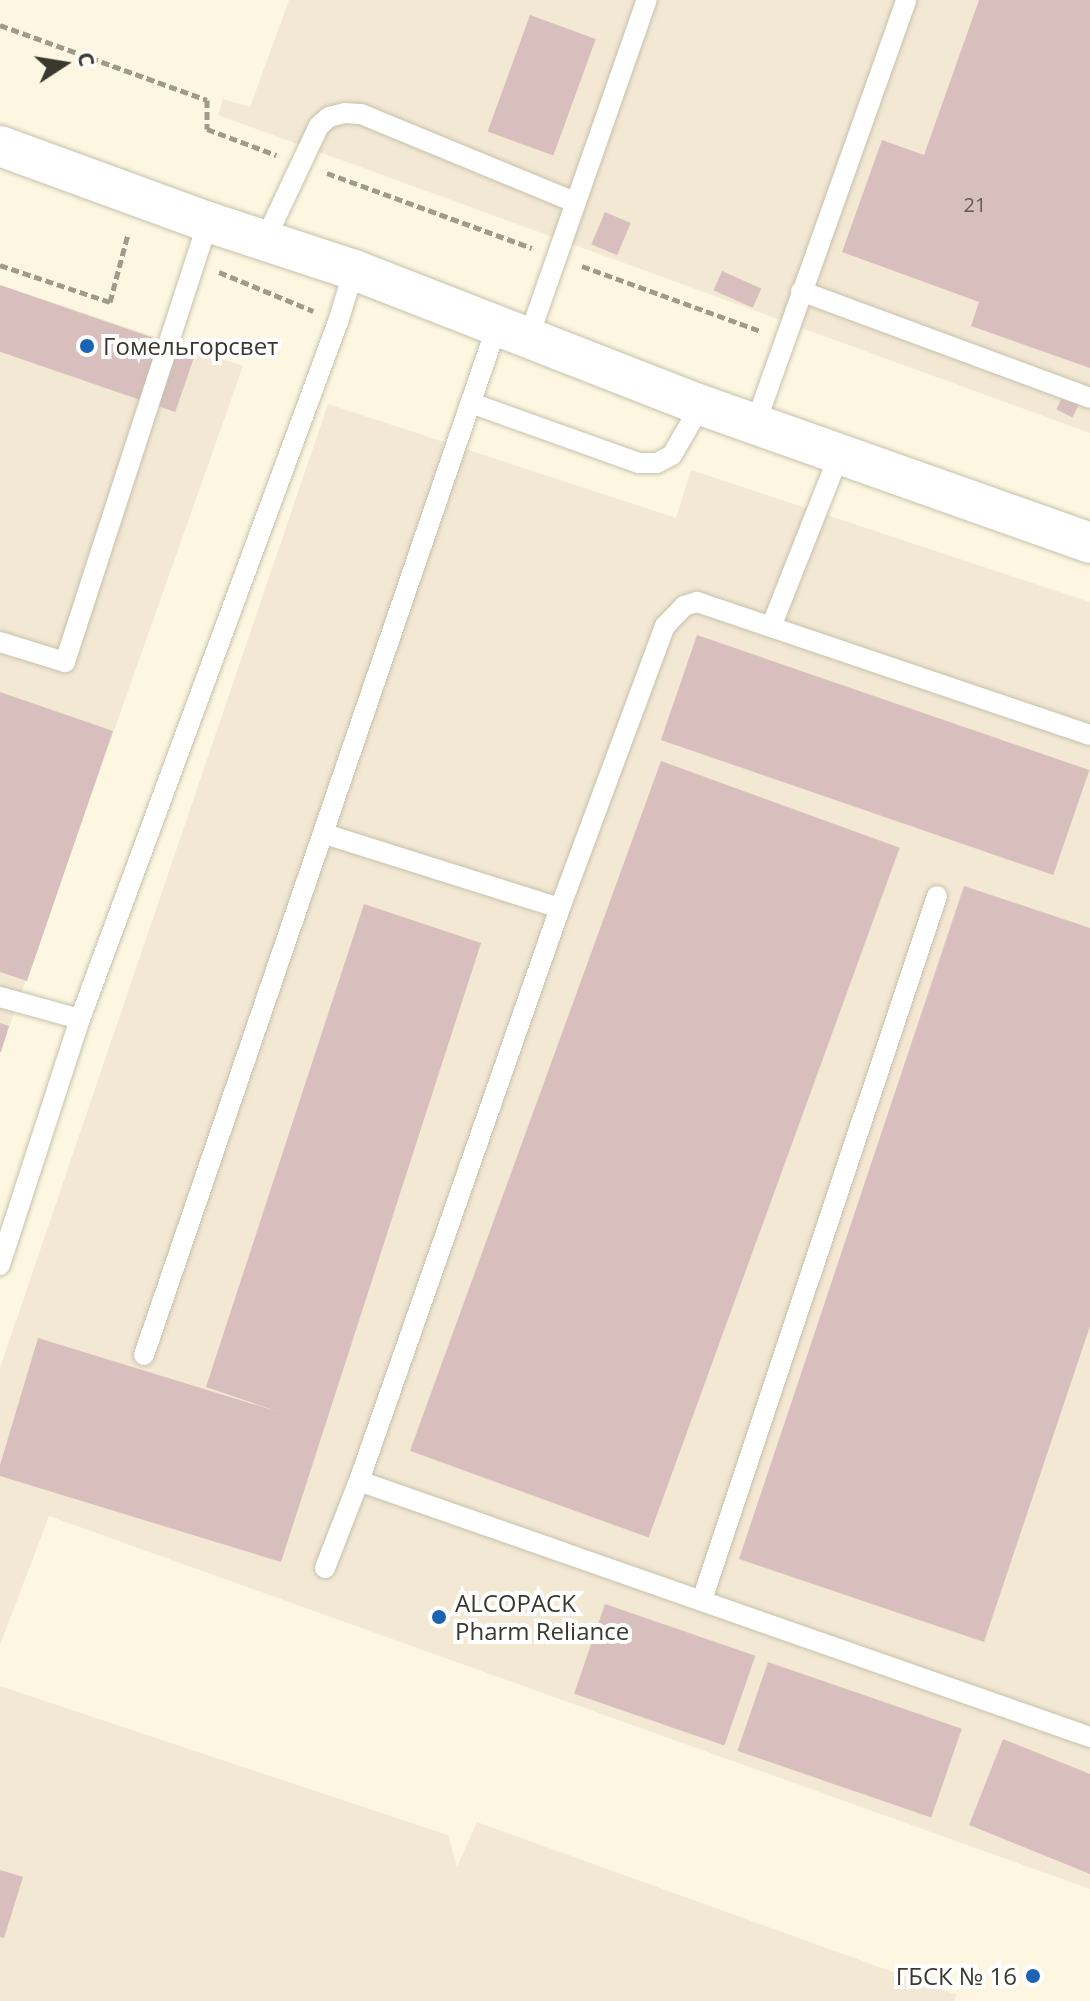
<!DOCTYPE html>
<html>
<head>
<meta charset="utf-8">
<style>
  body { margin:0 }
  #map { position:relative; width:1090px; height:2001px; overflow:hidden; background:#fdf7e1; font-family:"Open Sans",sans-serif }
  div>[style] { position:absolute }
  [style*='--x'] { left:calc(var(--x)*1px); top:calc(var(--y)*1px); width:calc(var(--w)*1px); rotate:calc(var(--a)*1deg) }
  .industrial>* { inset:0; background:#f3e8d4 }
  .building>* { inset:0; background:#d8bfbd; transform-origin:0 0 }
  .path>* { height:5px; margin-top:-2.5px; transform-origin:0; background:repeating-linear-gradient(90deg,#9f9b8b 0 8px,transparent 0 12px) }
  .roads { filter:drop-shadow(0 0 2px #c6c1ac) drop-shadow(0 0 2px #c6c1ac) }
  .lane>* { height:20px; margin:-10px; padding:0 10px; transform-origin:10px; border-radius:10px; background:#fff }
  .street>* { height:40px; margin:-20px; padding:0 20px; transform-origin:20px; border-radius:20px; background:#fff }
  .dots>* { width:22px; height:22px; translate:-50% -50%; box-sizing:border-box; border:4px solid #fff; border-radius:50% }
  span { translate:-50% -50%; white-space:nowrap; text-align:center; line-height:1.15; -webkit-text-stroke:8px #fff; paint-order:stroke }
  .number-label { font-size:20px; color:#625a52 }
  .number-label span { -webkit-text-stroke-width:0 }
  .poi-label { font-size:24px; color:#3a382f }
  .left { translate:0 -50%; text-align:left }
  .right { translate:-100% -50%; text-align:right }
  .north { position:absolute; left:24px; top:24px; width:80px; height:80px; -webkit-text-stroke:6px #fff; paint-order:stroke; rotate:78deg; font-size:22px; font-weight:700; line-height:32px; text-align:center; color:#3a382f }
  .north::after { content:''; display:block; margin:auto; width:28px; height:36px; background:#3a382f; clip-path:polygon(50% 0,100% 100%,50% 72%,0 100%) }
</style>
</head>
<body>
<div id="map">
  <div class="industrial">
    <div style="clip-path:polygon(289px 0,1090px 0,1090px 433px,218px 115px,223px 99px,250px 107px)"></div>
    <div style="clip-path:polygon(0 285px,243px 366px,0 1053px)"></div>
    <div style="clip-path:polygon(328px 404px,676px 518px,691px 470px,1090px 602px,1090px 1889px,49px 1516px,0 1645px,0 1368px)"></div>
    <div style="clip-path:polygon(0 1686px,448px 1835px,457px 1867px,477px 1822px,957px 1995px,954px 2001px,0 2001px)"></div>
  </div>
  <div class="building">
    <div style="clip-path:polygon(979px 0,1090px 0,1090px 368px,971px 326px,979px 302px,842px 252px,882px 140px,924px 155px)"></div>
    <div style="left:530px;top:15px;width:70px;height:124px;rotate:20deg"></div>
    <div style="left:605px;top:212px;width:28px;height:35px;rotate:23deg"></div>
    <div style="left:722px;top:271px;width:43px;height:21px;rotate:24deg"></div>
    <div style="left:0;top:285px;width:207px;height:63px;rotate:19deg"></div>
    <div style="left:1063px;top:396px;width:18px;height:15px;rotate:27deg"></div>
    <div style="left:697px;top:635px;width:415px;height:111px;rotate:19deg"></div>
    <div style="clip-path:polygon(0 692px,113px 731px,27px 981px,0 972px)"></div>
    <div style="left:661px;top:761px;width:254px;height:734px;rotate:20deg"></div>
    <div style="clip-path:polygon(964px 886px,1090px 928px,1090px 1326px,984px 1642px,739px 1559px)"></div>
    <div style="clip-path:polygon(364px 904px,481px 943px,281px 1562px,0 1476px,0 1465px,38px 1338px,279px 1412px,206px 1387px)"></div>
    <div style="clip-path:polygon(0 1023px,9px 1026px,1px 1052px,0 1052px)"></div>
    <div style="left:605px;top:1604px;width:159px;height:95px;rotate:19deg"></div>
    <div style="left:768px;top:1662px;width:205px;height:94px;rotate:19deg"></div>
    <div style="clip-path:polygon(1003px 1739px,1090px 1774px,1090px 1874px,969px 1825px)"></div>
    <div style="clip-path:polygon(0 1870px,23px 1877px,4px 1938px,0 1937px)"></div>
  </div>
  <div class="path">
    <div style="--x:0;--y:25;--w:220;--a:19.9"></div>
    <div style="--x:207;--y:100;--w:29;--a:90"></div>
    <div style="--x:207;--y:129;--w:74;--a:20.6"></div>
    <div style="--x:327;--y:173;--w:218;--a:20.1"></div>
    <div style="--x:0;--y:265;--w:116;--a:18.6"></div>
    <div style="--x:110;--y:302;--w:70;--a:-75.2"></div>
    <div style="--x:582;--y:266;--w:190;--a:20"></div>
    <div style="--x:219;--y:272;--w:102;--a:22.5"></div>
  </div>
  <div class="roads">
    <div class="lane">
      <div style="--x:265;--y:240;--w:126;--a:-64.7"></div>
      <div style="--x:319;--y:126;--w:13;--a:-42"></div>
      <div style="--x:329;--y:117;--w:16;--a:-14"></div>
      <div style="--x:345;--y:113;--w:16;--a:4"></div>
      <div style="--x:361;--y:114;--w:231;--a:22.4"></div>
      <div style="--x:801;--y:291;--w:308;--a:20.3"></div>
      <div style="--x:528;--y:339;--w:359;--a:-70.7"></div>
      <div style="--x:471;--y:403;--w:178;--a:19.7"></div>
      <div style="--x:639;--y:463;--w:18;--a:0"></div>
      <div style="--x:657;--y:463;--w:17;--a:-28"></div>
      <div style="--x:672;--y:455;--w:58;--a:-59.9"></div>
      <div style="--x:755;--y:425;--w:451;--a:-70.4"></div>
      <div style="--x:771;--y:627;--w:185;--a:-68.4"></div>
      <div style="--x:0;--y:642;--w:68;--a:17.1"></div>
      <div style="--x:65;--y:662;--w:463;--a:-72"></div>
      <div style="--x:325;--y:834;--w:246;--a:17.5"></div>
      <div style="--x:560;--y:908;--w:607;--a:109.33"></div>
      <div style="--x:359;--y:1481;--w:775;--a:19.3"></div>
      <div style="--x:560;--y:908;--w:301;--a:-69.6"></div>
      <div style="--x:665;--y:626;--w:28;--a:-46"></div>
      <div style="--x:684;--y:606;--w:14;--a:-17"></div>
      <div style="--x:697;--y:602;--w:415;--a:18.7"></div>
      <div style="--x:0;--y:997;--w:83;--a:15.4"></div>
      <div style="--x:0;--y:1265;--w:259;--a:-72"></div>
      <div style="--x:80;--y:1019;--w:743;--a:-69.69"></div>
      <div style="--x:338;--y:322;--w:54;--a:-72.9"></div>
      <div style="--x:144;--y:1355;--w:1088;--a:-71.07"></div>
      <div style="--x:325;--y:1568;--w:93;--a:-68.7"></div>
      <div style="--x:702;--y:1600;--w:742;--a:-71.54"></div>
    </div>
    <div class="street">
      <div style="--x:0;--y:146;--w:221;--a:20.1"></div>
      <div style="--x:208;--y:222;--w:154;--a:18.2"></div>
      <div style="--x:354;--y:270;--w:372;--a:21.3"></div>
      <div style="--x:701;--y:405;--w:413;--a:19.5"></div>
    </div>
  </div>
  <div class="dots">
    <div style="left:87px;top:346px;background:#1c63b3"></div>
    <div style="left:439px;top:1617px;background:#1c63b3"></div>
    <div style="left:1033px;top:1976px;background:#1c63b3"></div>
  </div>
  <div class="number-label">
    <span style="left:975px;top:204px">21</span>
  </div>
  <div class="poi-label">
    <span class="left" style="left:103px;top:346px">Гомельгорсвет</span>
    <span class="left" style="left:455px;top:1617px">ALCOPACK<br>Pharm Reliance</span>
    <span class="right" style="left:1017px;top:1976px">ГБСК № 16</span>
  </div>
  <div class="north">С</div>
</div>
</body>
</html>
